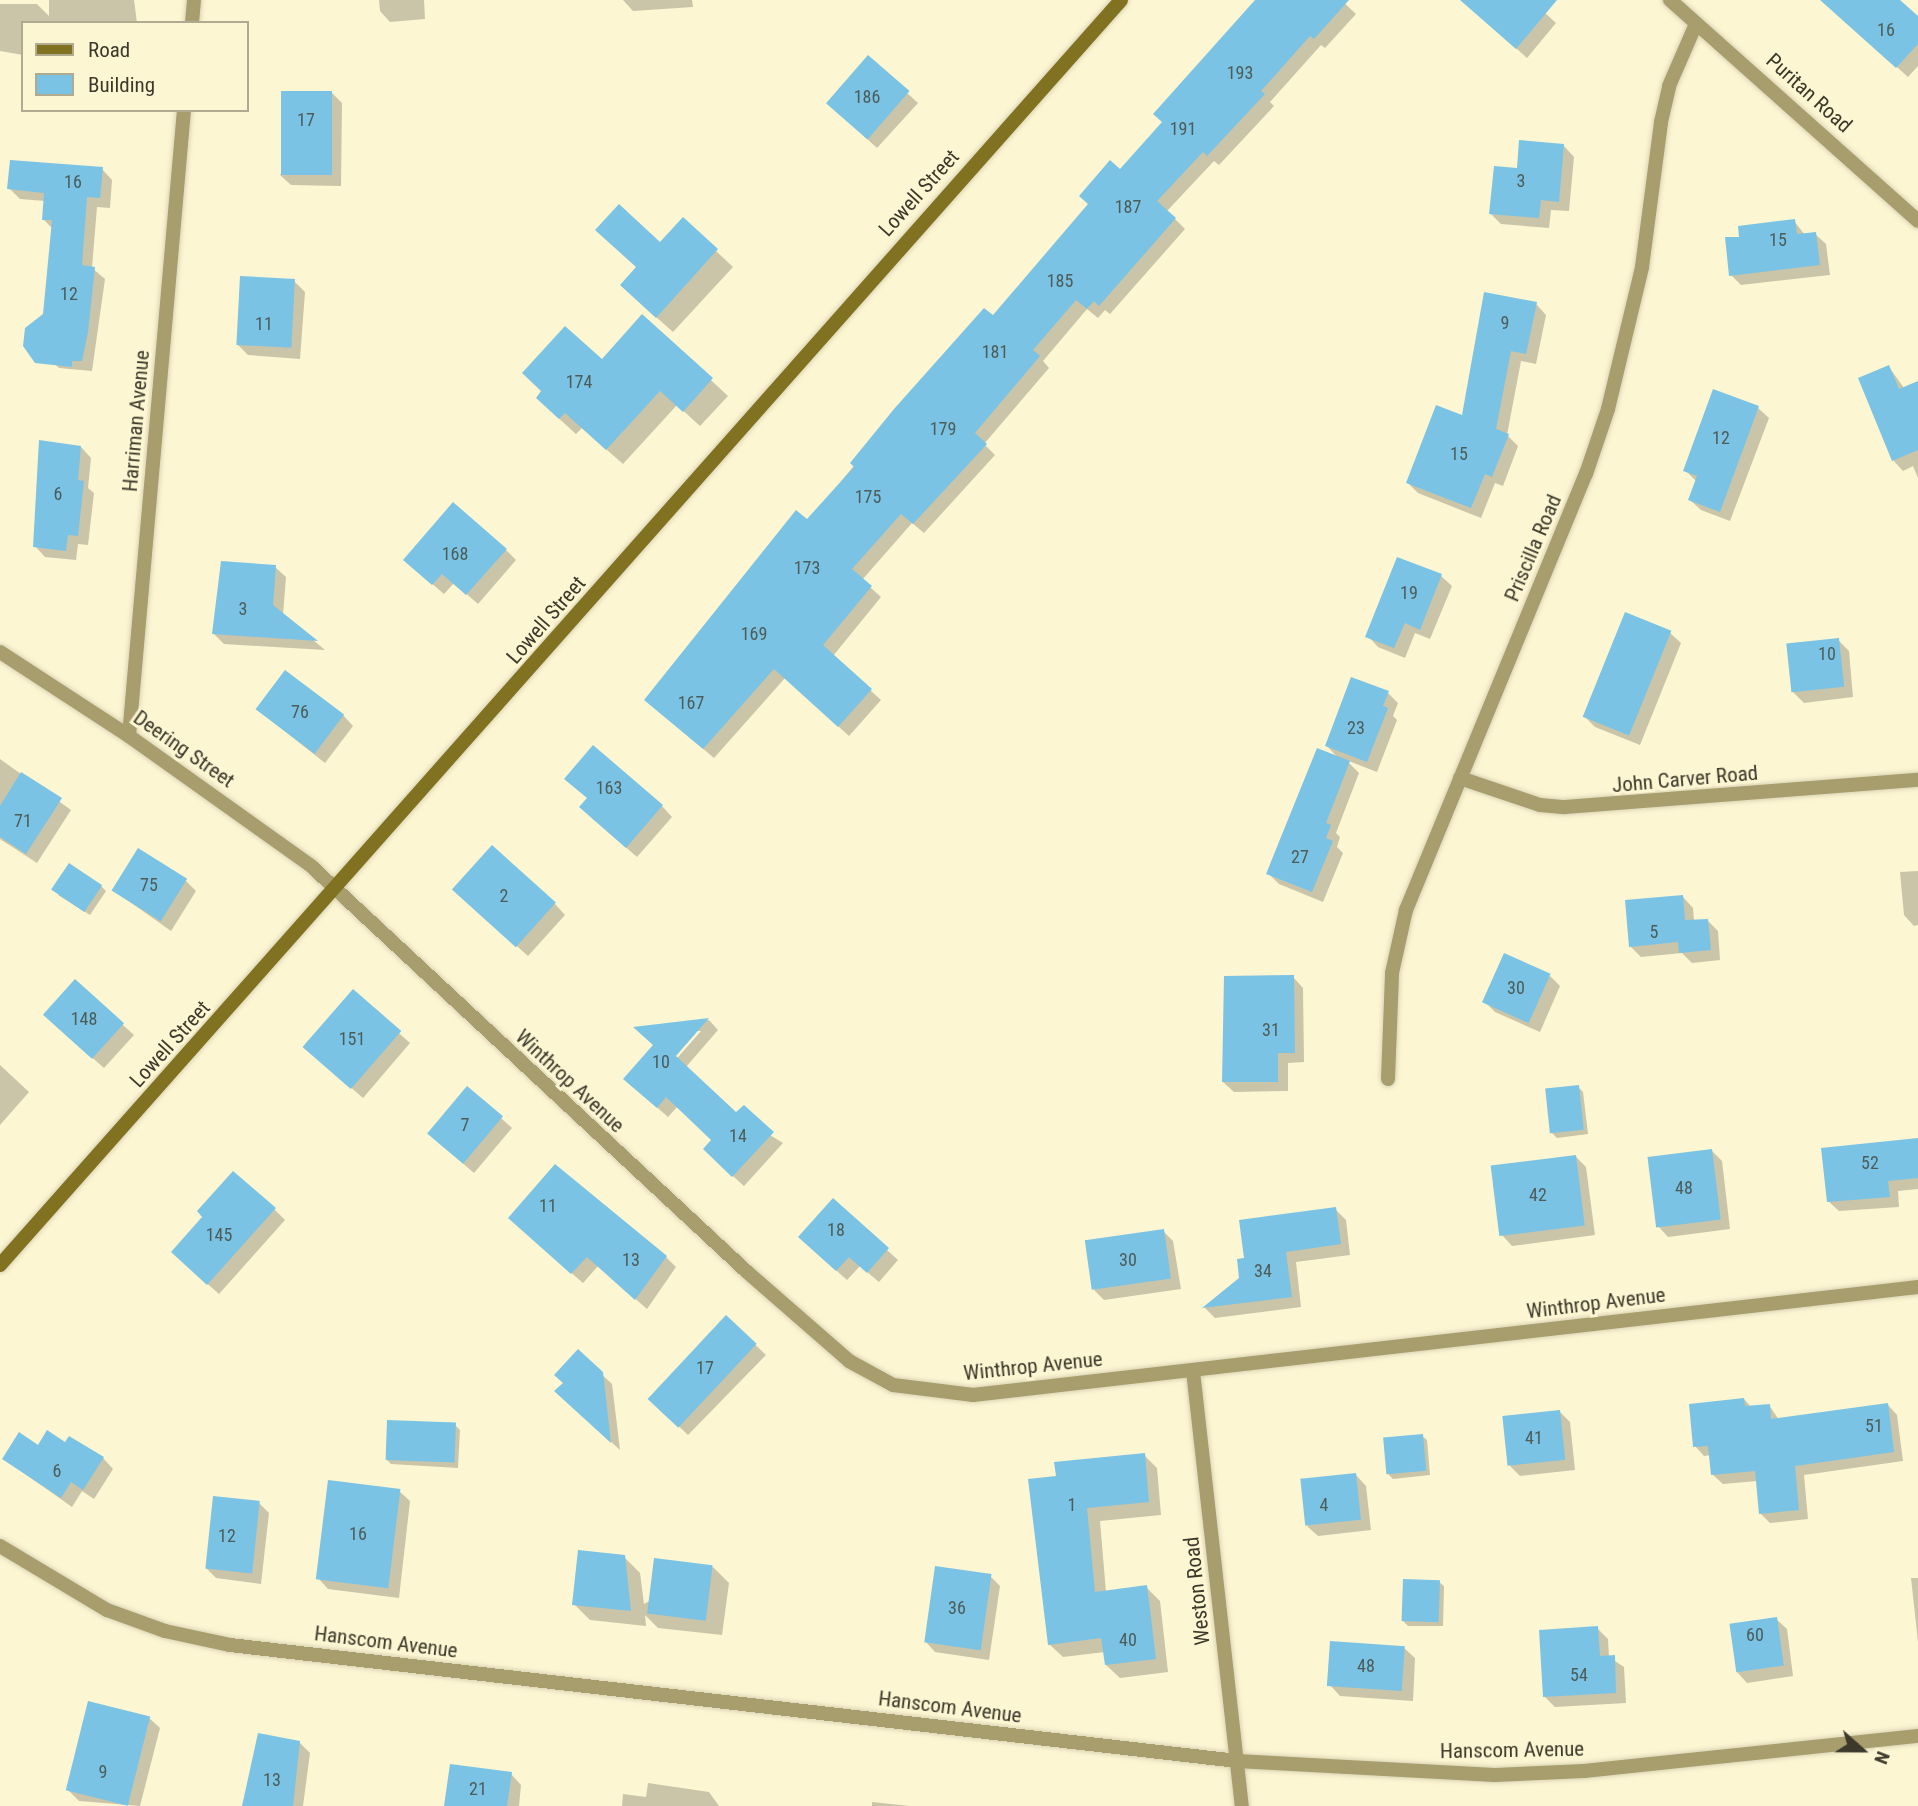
<!DOCTYPE html>
<html>
<head>
<meta charset="utf-8">
<style>
  body { margin:0 }
  #map { position:relative; width:1918px; height:1806px; overflow:hidden; background:#fdf6d3; font-family:"Roboto Condensed",sans-serif }
  div>[style] { position:absolute }
  [style*='--x'] { left:calc(var(--x)*1px); top:calc(var(--y)*1px); width:calc(var(--w)*1px); rotate:calc(var(--a)*1deg) }
  .shadow>* { inset:0; background:#0003 }
  .building>* { inset:0; background:#7ac3e4; transform-origin:0 0 }
  .roads { filter:drop-shadow(0 0 2px #dad4b5) drop-shadow(0 0 2px #dad4b5) }
  .street>* { height:14px; margin:-7px; padding:0 7px; transform-origin:7px; border-radius:7px; background:#a79d6d }
  .secondary>* { height:14px; margin:-7px; padding:0 7px; transform-origin:7px; border-radius:7px; background:#817221 }
  span { translate:-50% -50%; white-space:nowrap; text-align:center; line-height:1.15; -webkit-text-stroke:6px #fdf6d3; paint-order:stroke }
  .number-label { font-size:18px; color:#4c5c59 }
  .number-label span { -webkit-text-stroke-width:0 }
  .street-label { font-size:21px; color:#3c392b }
  .legend { position:absolute; left:21px; top:21px; width:228px; height:91px; box-sizing:border-box; background:#fdf6d3; border:2px solid #b0aa90; margin:0; padding:9px 12px; list-style:none; font-size:21px; color:#3c392b }
  .legend li { display:flex; align-items:center; gap:14px; height:35px }
  .legend b { width:35px; border:2px solid #b0aa90 }
  .north { position:absolute; left:1827px; top:1715px; width:70px; height:70px; -webkit-text-stroke:5px #fdf6d3; paint-order:stroke; rotate:111deg; font-size:19px; font-weight:700; line-height:28px; text-align:center; color:#3c392b }
  .north::after { content:''; display:block; margin:auto; width:24px; height:32px; background:#3c392b; clip-path:polygon(50% 0,100% 100%,50% 72%,0 100%) }
</style>
</head>
<body>
<div id="map">
  <div class="shadow">
    <div style="clip-path:polygon(49px 0,134px 0,137px 23px,23px 23px,23px 55px,0 51px,0 4px,37px 4px,49px 16px)"></div>
    <div style="clip-path:polygon(379px 0,424px 0,425px 19px,390px 22px,380px 11px)"></div>
    <div style="clip-path:polygon(623px 0,692px 0,693px 7px,633px 11px)"></div>
    <div style="clip-path:polygon(1272px 0,1341px 0,1356px 14px,1325px 48px,1321px 45px,1270px 102px,1274px 106px,1219px 165px,1214px 161px,1167px 211px,1185px 229px,1110px 314px,1105px 310px,1098px 318px,1087px 309px,1043px 361px,1049px 368px,984px 444px,995px 455px,924px 533px,912px 523px,862px 580px,881px 597px,833px 656px,881px 700px,849px 736px,785px 678px,714px 758px,646px 700px,807px 522px,984px 310px,993px 318px)"></div>
    <div style="clip-path:polygon(1461px 0,1531px 0,1556px 23px,1527px 58px)"></div>
    <div style="clip-path:polygon(1839px 0,1897px 0,1918px 19px,1918px 66px,1908px 77px,1842px 18px)"></div>
    <div style="clip-path:polygon(868px 57px,918px 103px,877px 148px,838px 112px)"></div>
    <div style="clip-path:polygon(332px 93px,342px 103px,341px 186px,291px 185px,280px 175px)"></div>
    <div style="clip-path:polygon(1564px 146px,1574px 157px,1569px 211px,1551px 210px,1549px 228px,1501px 224px,1490px 213px)"></div>
    <div style="clip-path:polygon(102px 169px,112px 180px,110px 208px,97px 207px,92px 268px,105px 279px,92px 371px,59px 368px,49px 358px,53px 229px,43px 219px,45px 201px,20px 199px,9px 188px)"></div>
    <div style="clip-path:polygon(683px 220px,733px 267px,673px 332px,638px 301px,661px 244px)"></div>
    <div style="clip-path:polygon(1794px 221px,1805px 235px,1815px 234px,1826px 244px,1830px 275px,1741px 285px,1731px 275px,1741px 238px)"></div>
    <div style="clip-path:polygon(294px 281px,305px 292px,300px 359px,248px 355px,237px 344px)"></div>
    <div style="clip-path:polygon(1536px 304px,1546px 315px,1536px 364px,1521px 361px,1507px 435px,1518px 446px,1503px 486px,1495px 483px,1481px 518px,1418px 493px,1408px 483px,1464px 418px)"></div>
    <div style="clip-path:polygon(642px 316px,728px 396px,700px 426px,677px 405px,623px 464px,582px 428px,576px 434px,554px 414px,543px 391px,602px 362px)"></div>
    <div style="clip-path:polygon(1889px 367px,1904px 388px,1918px 382px,1918px 478px,1913px 466px,1903px 471px,1893px 460px)"></div>
    <div style="clip-path:polygon(1758px 408px,1769px 418px,1730px 521px,1701px 510px,1690px 500px,1696px 481px,1685px 470px)"></div>
    <div style="clip-path:polygon(81px 447px,91px 458px,88px 488px,94px 493px,88px 545px,78px 544px,76px 560px,45px 557px,35px 546px)"></div>
    <div style="clip-path:polygon(506px 550px,516px 560px,478px 604px,454px 583px,444px 594px,416px 570px)"></div>
    <div style="clip-path:polygon(1398px 559px,1441px 576px,1452px 586px,1430px 639px,1415px 633px,1405px 658px,1378px 647px,1368px 636px)"></div>
    <div style="clip-path:polygon(275px 567px,286px 577px,283px 615px,325px 650px,224px 644px,214px 634px)"></div>
    <div style="clip-path:polygon(1626px 614px,1670px 633px,1681px 643px,1640px 745px,1595px 727px,1585px 717px)"></div>
    <div style="clip-path:polygon(1838px 640px,1849px 651px,1853px 697px,1804px 703px,1793px 692px)"></div>
    <div style="clip-path:polygon(1388px 693px,1398px 703px,1393px 716px,1397px 720px,1377px 772px,1346px 760px,1359px 773px,1336px 833px,1340px 837px,1337px 847px,1343px 853px,1323px 902px,1279px 884px,1268px 873px,1339px 759px,1327px 746px)"></div>
    <div style="clip-path:polygon(258px 710px,343px 715px,353px 726px,325px 763px)"></div>
    <div style="clip-path:polygon(0 759px,71px 810px,37px 863px,0 839px)"></div>
    <div style="clip-path:polygon(662px 806px,672px 817px,637px 857px,592px 818px)"></div>
    <div style="clip-path:polygon(1918px 871px,1918px 925px,1914px 926px,1904px 915px,1900px 872px)"></div>
    <div style="clip-path:polygon(186px 881px,196px 891px,171px 931px,113px 890px)"></div>
    <div style="clip-path:polygon(101px 886px,106px 891px,90px 915px,58px 895px)"></div>
    <div style="clip-path:polygon(1683px 897px,1693px 908px,1694px 921px,1707px 920px,1718px 931px,1720px 960px,1692px 963px,1682px 953px,1641px 957px,1630px 946px)"></div>
    <div style="clip-path:polygon(465px 900px,555px 904px,565px 915px,528px 956px)"></div>
    <div style="clip-path:polygon(1550px 976px,1560px 986px,1540px 1032px,1495px 1012px,1484px 1001px)"></div>
    <div style="clip-path:polygon(1293px 977px,1303px 988px,1304px 1062px,1288px 1063px,1288px 1091px,1234px 1092px,1223px 1082px)"></div>
    <div style="clip-path:polygon(76px 982px,134px 1035px,104px 1068px,56px 1026px)"></div>
    <div style="clip-path:polygon(353px 992px,410px 1043px,363px 1098px,316px 1057px)"></div>
    <div style="clip-path:polygon(evenodd,709px 1020px,718px 1030px,686px 1067px,737px 1115px,783px 1143px,744px 1186px,715px 1160px,713px 1140px,678px 1106px,668px 1117px,636px 1089px,655px 1045px,636px 1028px,709px 1020px,696px 1031px,701px 1031px,672px 1064px,669px 1061px,696px 1031px)"></div>
    <div style="clip-path:polygon(0 1065px,29px 1092px,0 1125px)"></div>
    <div style="clip-path:polygon(1578px 1087px,1583px 1092px,1588px 1134px,1557px 1138px,1552px 1133px)"></div>
    <div style="clip-path:polygon(468px 1088px,512px 1128px,474px 1173px,439px 1143px)"></div>
    <div style="clip-path:polygon(1918px 1140px,1918px 1189px,1898px 1191px,1899px 1207px,1839px 1211px,1828px 1201px)"></div>
    <div style="clip-path:polygon(1712px 1151px,1722px 1161px,1730px 1229px,1668px 1237px,1658px 1226px)"></div>
    <div style="clip-path:polygon(1575px 1156px,1586px 1167px,1595px 1235px,1512px 1246px,1502px 1235px)"></div>
    <div style="clip-path:polygon(833px 1201px,898px 1260px,879px 1282px,860px 1266px,847px 1280px,811px 1248px)"></div>
    <div style="clip-path:polygon(274px 1209px,285px 1220px,219px 1294px,184px 1263px)"></div>
    <div style="clip-path:polygon(1335px 1209px,1346px 1220px,1350px 1255px,1296px 1262px,1301px 1307px,1215px 1318px,1205px 1308px,1241px 1279px,1246px 1260px)"></div>
    <div style="clip-path:polygon(521px 1229px,666px 1257px,676px 1267px,647px 1309px,598px 1266px,583px 1283px)"></div>
    <div style="clip-path:polygon(1163px 1231px,1173px 1241px,1181px 1289px,1104px 1300px,1094px 1290px)"></div>
    <div style="clip-path:polygon(726px 1317px,766px 1355px,688px 1435px,661px 1409px)"></div>
    <div style="clip-path:polygon(578px 1352px,612px 1384px,620px 1450px,566px 1401px,565px 1383px)"></div>
    <div style="clip-path:polygon(1744px 1399px,1751px 1407px,1769px 1405px,1779px 1420px,1888px 1405px,1897px 1415px,1903px 1461px,1804px 1475px,1808px 1519px,1770px 1523px,1760px 1513px,1757px 1481px,1723px 1484px,1713px 1475px,1711px 1455px,1704px 1456px,1695px 1446px)"></div>
    <div style="clip-path:polygon(1559px 1411px,1570px 1422px,1575px 1470px,1520px 1476px,1510px 1466px)"></div>
    <div style="clip-path:polygon(455px 1425px,460px 1430px,458px 1468px,391px 1464px,386px 1459px)"></div>
    <div style="clip-path:polygon(1422px 1436px,1427px 1440px,1430px 1475px,1393px 1479px,1388px 1474px)"></div>
    <div style="clip-path:polygon(66px 1445px,103px 1458px,113px 1469px,94px 1499px,82px 1491px,72px 1507px,4px 1459px,38px 1447px)"></div>
    <div style="clip-path:polygon(1144px 1455px,1157px 1468px,1161px 1515px,1100px 1521px,1106px 1592px,1146px 1587px,1160px 1601px,1168px 1672px,1120px 1678px,1106px 1665px,1105px 1652px,1063px 1657px,1049px 1644px,1058px 1478px)"></div>
    <div style="clip-path:polygon(1356px 1475px,1366px 1486px,1371px 1530px,1318px 1536px,1307px 1526px)"></div>
    <div style="clip-path:polygon(399px 1491px,410px 1501px,399px 1598px,328px 1589px,318px 1578px)"></div>
    <div style="clip-path:polygon(259px 1503px,269px 1513px,261px 1584px,216px 1578px,206px 1568px)"></div>
    <div style="clip-path:polygon(624px 1557px,640px 1573px,644px 1604px,713px 1567px,729px 1583px,722px 1635px,658px 1628px,645px 1615px,646px 1626px,590px 1620px,574px 1604px)"></div>
    <div style="clip-path:polygon(990px 1576px,1000px 1586px,989px 1660px,935px 1652px,925px 1641px)"></div>
    <div style="clip-path:polygon(1911px 1578px,1918px 1578px,1918px 1643px,1918px 1642px)"></div>
    <div style="clip-path:polygon(1439px 1582px,1444px 1586px,1443px 1626px,1408px 1626px,1403px 1621px)"></div>
    <div style="clip-path:polygon(1776px 1619px,1787px 1629px,1793px 1676px,1747px 1683px,1737px 1672px)"></div>
    <div style="clip-path:polygon(1597px 1628px,1608px 1639px,1609px 1657px,1624px 1667px,1626px 1703px,1555px 1707px,1545px 1697px)"></div>
    <div style="clip-path:polygon(1404px 1648px,1415px 1658px,1413px 1701px,1340px 1696px,1330px 1685px)"></div>
    <div style="clip-path:polygon(149px 1718px,160px 1728px,140px 1806px,79px 1801px,68px 1790px)"></div>
    <div style="clip-path:polygon(259px 1735px,299px 1742px,310px 1753px,303px 1806px,246px 1806px)"></div>
    <div style="clip-path:polygon(511px 1774px,521px 1785px,519px 1806px,446px 1806px)"></div>
    <div style="clip-path:polygon(648px 1783px,709px 1792px,719px 1806px,622px 1806px,623px 1794px,646px 1797px)"></div>
    <div style="clip-path:polygon(872px 1802px,910px 1806px,872px 1806px)"></div>
  </div>
  <div class="building">
    <div style="clip-path:polygon(1255px 0,1349px 0,1314px 39px,1310px 36px,1261px 91px,1265px 94px,1207px 156px,1203px 152px,1157px 201px,1176px 218px,1099px 306px,1094px 301px,1087px 309px,1076px 300px,1033px 350px,1040px 356px,975px 433px,987px 444px,913px 524px,901px 514px,852px 569px,872px 586px,823px 645px,872px 689px,838px 727px,774px 669px,703px 749px,644px 700px,796px 510px,807px 519px,854px 467px,850px 463px,894px 409px,984px 308px,993px 315px,1088px 204px,1079px 196px,1110px 160px,1120px 169px,1162px 122px,1153px 114px)"></div>
    <div style="clip-path:polygon(1460px 0,1557px 0,1516px 49px)"></div>
    <div style="clip-path:polygon(1820px 0,1900px 0,1918px 16px,1918px 44px,1896px 68px)"></div>
    <div style="left:868px;top:55px;width:55px;height:64px;rotate:41deg"></div>
    <div style="left:281px;top:91px;width:51px;height:84px"></div>
    <div style="clip-path:polygon(1519px 140px,1564px 144px,1559px 202px,1541px 200px,1539px 218px,1489px 214px,1494px 166px,1517px 168px)"></div>
    <div style="clip-path:polygon(10px 160px,103px 167px,100px 198px,87px 197px,82px 265px,95px 267px,88px 332px,82px 361px,72px 361px,72px 367px,35px 363px,23px 346px,25px 328px,43px 314px,52px 220px,42px 220px,44px 193px,7px 189px)"></div>
    <div style="clip-path:polygon(619px 204px,660px 242px,683px 217px,718px 249px,656px 318px,620px 285px,636px 267px,595px 230px)"></div>
    <div style="clip-path:polygon(1795px 219px,1797px 234px,1816px 232px,1820px 265px,1729px 276px,1725px 237px,1739px 237px,1738px 226px)"></div>
    <div style="left:240px;top:276px;width:55px;height:69px;rotate:3deg"></div>
    <div style="clip-path:polygon(1484px 292px,1537px 302px,1526px 354px,1511px 351px,1496px 429px,1509px 434px,1492px 477px,1485px 474px,1471px 508px,1406px 483px,1436px 405px,1462px 415px)"></div>
    <div style="clip-path:polygon(642px 314px,713px 378px,683px 412px,660px 391px,606px 450px,565px 413px,559px 419px,536px 398px,541px 391px,522px 373px,565px 326px,602px 359px)"></div>
    <div style="clip-path:polygon(1889px 365px,1899px 389px,1918px 381px,1918px 450px,1892px 461px,1858px 378px)"></div>
    <div style="clip-path:polygon(1713px 389px,1759px 406px,1720px 512px,1688px 500px,1697px 476px,1683px 471px)"></div>
    <div style="clip-path:polygon(39px 440px,81px 446px,78px 480px,84px 481px,78px 536px,68px 535px,66px 551px,33px 547px)"></div>
    <div style="clip-path:polygon(453px 502px,507px 549px,466px 595px,442px 574px,432px 585px,403px 560px)"></div>
    <div style="clip-path:polygon(1397px 557px,1442px 574px,1420px 630px,1405px 623px,1394px 648px,1365px 637px)"></div>
    <div style="clip-path:polygon(221px 561px,276px 565px,273px 605px,318px 641px,212px 634px)"></div>
    <div style="left:1625px;top:612px;width:50px;height:113px;rotate:22deg"></div>
    <div style="left:1839px;top:638px;width:49px;height:53px;rotate:84deg"></div>
    <div style="left:285px;top:670px;width:74px;height:49px;rotate:37deg"></div>
    <div style="clip-path:polygon(1351px 677px,1389px 691px,1383px 706px,1388px 708px,1367px 762px,1325px 746px)"></div>
    <div style="clip-path:polygon(593px 745px,663px 805px,626px 848px,579px 807px,587px 798px,564px 779px)"></div>
    <div style="clip-path:polygon(1317px 748px,1350px 761px,1326px 823px,1331px 825px,1326px 838px,1333px 841px,1312px 892px,1266px 874px)"></div>
    <div style="clip-path:polygon(21px 772px,62px 798px,26px 854px,0 837px,0 806px)"></div>
    <div style="left:492px;top:845px;width:86px;height:60px;rotate:42deg"></div>
    <div style="left:138px;top:848px;width:58px;height:50px;rotate:32deg"></div>
    <div style="left:69px;top:863px;width:40px;height:32px;rotate:34deg"></div>
    <div style="clip-path:polygon(1683px 895px,1685px 920px,1708px 919px,1711px 950px,1679px 953px,1678px 942px,1629px 947px,1625px 900px)"></div>
    <div style="left:1504px;top:953px;width:51px;height:54px;rotate:24deg"></div>
    <div style="clip-path:polygon(1294px 975px,1295px 1053px,1278px 1053px,1278px 1082px,1222px 1082px,1224px 976px)"></div>
    <div style="left:75px;top:979px;width:66px;height:48px;rotate:42deg"></div>
    <div style="left:353px;top:989px;width:64px;height:77px;rotate:41deg"></div>
    <div style="clip-path:polygon(709px 1018px,676px 1056px,736px 1112px,744px 1105px,774px 1132px,732px 1177px,703px 1149px,711px 1140px,666px 1097px,657px 1108px,623px 1079px,653px 1045px,633px 1027px)"></div>
    <div style="left:1579px;top:1085px;width:45px;height:34px;rotate:84deg"></div>
    <div style="left:467px;top:1086px;width:47px;height:62px;rotate:40deg"></div>
    <div style="clip-path:polygon(1918px 1138px,1918px 1178px,1888px 1181px,1890px 1197px,1827px 1202px,1821px 1148px)"></div>
    <div style="left:1712px;top:1149px;width:71px;height:65px;rotate:83deg"></div>
    <div style="left:1576px;top:1155px;width:71px;height:86px;rotate:83deg"></div>
    <div style="clip-path:polygon(555px 1164px,667px 1256px,635px 1300px,587px 1257px,571px 1274px,508px 1218px)"></div>
    <div style="clip-path:polygon(233px 1171px,276px 1208px,207px 1285px,171px 1252px,202px 1217px,197px 1211px)"></div>
    <div style="clip-path:polygon(833px 1198px,889px 1248px,867px 1273px,849px 1257px,836px 1271px,798px 1237px)"></div>
    <div style="clip-path:polygon(1336px 1207px,1341px 1244px,1286px 1252px,1292px 1297px,1202px 1308px,1239px 1278px,1237px 1259px,1244px 1258px,1239px 1220px)"></div>
    <div style="left:1164px;top:1229px;width:50px;height:80px;rotate:82deg"></div>
    <div style="left:726px;top:1315px;width:42px;height:115px;rotate:43deg"></div>
    <div style="clip-path:polygon(578px 1349px,603px 1372px,611px 1443px,554px 1391px,563px 1383px,554px 1375px)"></div>
    <div style="clip-path:polygon(1744px 1398px,1745px 1406px,1770px 1404px,1771px 1419px,1888px 1403px,1894px 1452px,1795px 1466px,1799px 1510px,1759px 1514px,1755px 1471px,1711px 1475px,1708px 1446px,1693px 1447px,1689px 1404px)"></div>
    <div style="left:1560px;top:1410px;width:50px;height:58px;rotate:84deg"></div>
    <div style="left:387px;top:1420px;width:69px;height:40px;rotate:2deg"></div>
    <div style="clip-path:polygon(47px 1430px,65px 1442px,69px 1436px,104px 1457px,83px 1490px,71px 1482px,61px 1498px,2px 1459px,19px 1432px,38px 1445px)"></div>
    <div style="left:1423px;top:1434px;width:37px;height:40px;rotate:85deg"></div>
    <div style="clip-path:polygon(1145px 1453px,1149px 1502px,1087px 1508px,1095px 1592px,1147px 1585px,1156px 1659px,1105px 1665px,1101px 1638px,1048px 1645px,1028px 1479px,1056px 1476px,1054px 1462px)"></div>
    <div style="left:1356px;top:1473px;width:47px;height:56px;rotate:84deg"></div>
    <div style="left:328px;top:1480px;width:73px;height:100px;rotate:7deg"></div>
    <div style="left:213px;top:1496px;width:47px;height:73px;rotate:6deg"></div>
    <div style="clip-path:polygon(578px 1550px,625px 1555px,631px 1611px,572px 1605px)"></div>
    <div style="left:654px;top:1558px;width:59px;height:56px;rotate:7deg"></div>
    <div style="left:935px;top:1566px;width:57px;height:77px;rotate:8deg"></div>
    <div style="left:1403px;top:1579px;width:37px;height:42px;rotate:2deg"></div>
    <div style="left:1777px;top:1617px;width:49px;height:48px;rotate:82deg"></div>
    <div style="clip-path:polygon(1598px 1626px,1600px 1656px,1615px 1655px,1616px 1693px,1543px 1697px,1539px 1630px)"></div>
    <div style="left:1330px;top:1641px;width:75px;height:45px;rotate:4deg"></div>
    <div style="left:88px;top:1701px;width:64px;height:92px;rotate:14deg"></div>
    <div style="clip-path:polygon(258px 1733px,300px 1741px,293px 1806px,242px 1806px)"></div>
    <div style="clip-path:polygon(450px 1764px,512px 1772px,507px 1806px,444px 1806px)"></div>
  </div>
  <div class="roads">
    <div class="street">
      <div style="--x:1670;--y:0;--w:332;--a:41.7"></div>
      <div style="--x:192;--y:23;--w:23;--a:-85"></div>
      <div style="--x:0;--y:652;--w:154;--a:33.1"></div>
      <div style="--x:129;--y:736;--w:224;--a:35.5"></div>
      <div style="--x:311;--y:866;--w:594;--a:42.95"></div>
      <div style="--x:746;--y:1271;--w:137;--a:41.1"></div>
      <div style="--x:849;--y:1361;--w:50;--a:28.6"></div>
      <div style="--x:893;--y:1385;--w:81;--a:7.1"></div>
      <div style="--x:973;--y:1395;--w:951;--a:-6.52"></div>
      <div style="--x:129;--y:736;--w:628;--a:-84.98"></div>
      <div style="--x:1460;--y:778;--w:84;--a:18.6"></div>
      <div style="--x:1540;--y:805;--w:25;--a:5"></div>
      <div style="--x:1565;--y:807;--w:354;--a:-4.4"></div>
      <div style="--x:1388;--y:1079;--w:106;--a:-87.8"></div>
      <div style="--x:1392;--y:973;--w:65;--a:-77.5"></div>
      <div style="--x:1406;--y:910;--w:472;--a:-67.6"></div>
      <div style="--x:1586;--y:474;--w:69;--a:-71.3"></div>
      <div style="--x:1608;--y:409;--w:146;--a:-76.5"></div>
      <div style="--x:1642;--y:267;--w:146;--a:-82.5"></div>
      <div style="--x:1661;--y:122;--w:37;--a:-77"></div>
      <div style="--x:1669;--y:86;--w:68;--a:-66.5"></div>
      <div style="--x:1193;--y:1371;--w:438;--a:83.6"></div>
      <div style="--x:0;--y:1546;--w:125;--a:30.9"></div>
      <div style="--x:107;--y:1610;--w:62;--a:19.9"></div>
      <div style="--x:165;--y:1631;--w:66;--a:12.2"></div>
      <div style="--x:230;--y:1645;--w:1014;--a:6.57"></div>
      <div style="--x:1237;--y:1761;--w:258;--a:3.1"></div>
      <div style="--x:1495;--y:1775;--w:89;--a:-2.6"></div>
      <div style="--x:1584;--y:1771;--w:336;--a:-6"></div>
    </div>
    <div class="secondary">
      <div style="--x:0;--y:1265;--w:1690;--a:-48.45"></div>
    </div>
  </div>
  <div class="number-label">
    <span style="left:1886px;top:30px">16</span>
    <span style="left:1240px;top:73px">193</span>
    <span style="left:867px;top:97px">186</span>
    <span style="left:306px;top:120px">17</span>
    <span style="left:1183px;top:129px">191</span>
    <span style="left:1521px;top:181px">3</span>
    <span style="left:73px;top:182px">16</span>
    <span style="left:1128px;top:207px">187</span>
    <span style="left:1778px;top:240px">15</span>
    <span style="left:1060px;top:281px">185</span>
    <span style="left:69px;top:294px">12</span>
    <span style="left:1505px;top:323px">9</span>
    <span style="left:264px;top:324px">11</span>
    <span style="left:995px;top:352px">181</span>
    <span style="left:579px;top:382px">174</span>
    <span style="left:943px;top:429px">179</span>
    <span style="left:1721px;top:438px">12</span>
    <span style="left:1459px;top:454px">15</span>
    <span style="left:58px;top:494px">6</span>
    <span style="left:868px;top:497px">175</span>
    <span style="left:455px;top:554px">168</span>
    <span style="left:807px;top:568px">173</span>
    <span style="left:1409px;top:593px">19</span>
    <span style="left:243px;top:609px">3</span>
    <span style="left:754px;top:634px">169</span>
    <span style="left:1827px;top:654px">10</span>
    <span style="left:691px;top:703px">167</span>
    <span style="left:300px;top:712px">76</span>
    <span style="left:1356px;top:728px">23</span>
    <span style="left:609px;top:788px">163</span>
    <span style="left:23px;top:821px">71</span>
    <span style="left:1300px;top:857px">27</span>
    <span style="left:149px;top:885px">75</span>
    <span style="left:504px;top:896px">2</span>
    <span style="left:1654px;top:932px">5</span>
    <span style="left:1516px;top:988px">30</span>
    <span style="left:84px;top:1019px">148</span>
    <span style="left:1271px;top:1030px">31</span>
    <span style="left:352px;top:1039px">151</span>
    <span style="left:661px;top:1062px">10</span>
    <span style="left:465px;top:1125px">7</span>
    <span style="left:738px;top:1136px">14</span>
    <span style="left:1870px;top:1163px">52</span>
    <span style="left:1684px;top:1188px">48</span>
    <span style="left:1538px;top:1195px">42</span>
    <span style="left:548px;top:1206px">11</span>
    <span style="left:836px;top:1230px">18</span>
    <span style="left:219px;top:1235px">145</span>
    <span style="left:631px;top:1260px">13</span>
    <span style="left:1128px;top:1260px">30</span>
    <span style="left:1263px;top:1271px">34</span>
    <span style="left:705px;top:1368px">17</span>
    <span style="left:1874px;top:1426px">51</span>
    <span style="left:1534px;top:1438px">41</span>
    <span style="left:57px;top:1471px">6</span>
    <span style="left:1072px;top:1505px">1</span>
    <span style="left:1324px;top:1505px">4</span>
    <span style="left:358px;top:1534px">16</span>
    <span style="left:227px;top:1536px">12</span>
    <span style="left:957px;top:1608px">36</span>
    <span style="left:1755px;top:1635px">60</span>
    <span style="left:1128px;top:1640px">40</span>
    <span style="left:1366px;top:1666px">48</span>
    <span style="left:1579px;top:1675px">54</span>
    <span style="left:103px;top:1772px">9</span>
    <span style="left:272px;top:1780px">13</span>
    <span style="left:478px;top:1789px">21</span>
  </div>
  <div class="street-label">
    <span style="left:1809px;top:93px;rotate:42deg">Puritan Road</span>
    <span style="left:919px;top:193px;rotate:-48deg">Lowell Street</span>
    <span style="left:136px;top:421px;rotate:-85deg">Harriman Avenue</span>
    <span style="left:1533px;top:548px;rotate:-67deg">Priscilla Road</span>
    <span style="left:546px;top:620px;rotate:-49deg">Lowell Street</span>
    <span style="left:184px;top:749px;rotate:35deg">Deering Street</span>
    <span style="left:1685px;top:779px;rotate:-5deg">John Carver Road</span>
    <span style="left:170px;top:1044px;rotate:-48deg">Lowell Street</span>
    <span style="left:570px;top:1081px;rotate:43deg">Winthrop Avenue</span>
    <span style="left:1596px;top:1303px;rotate:-7deg">Winthrop Avenue</span>
    <span style="left:1033px;top:1366px;rotate:-6deg">Winthrop Avenue</span>
    <span style="left:1197px;top:1591px;rotate:-96deg">Weston Road</span>
    <span style="left:386px;top:1642px;rotate:7deg">Hanscom Avenue</span>
    <span style="left:950px;top:1707px;rotate:7deg">Hanscom Avenue</span>
    <span style="left:1512px;top:1750px;rotate:-1deg">Hanscom Avenue</span>
  </div>
  <ul class="legend">
  <li><b style="height:9px;background:#817221"></b>Road</li>
  <li><b style="height:19px;background:#7ac3e4"></b>Building</li>
  </ul>
  <div class="north">N</div>
</div>
</body>
</html>
